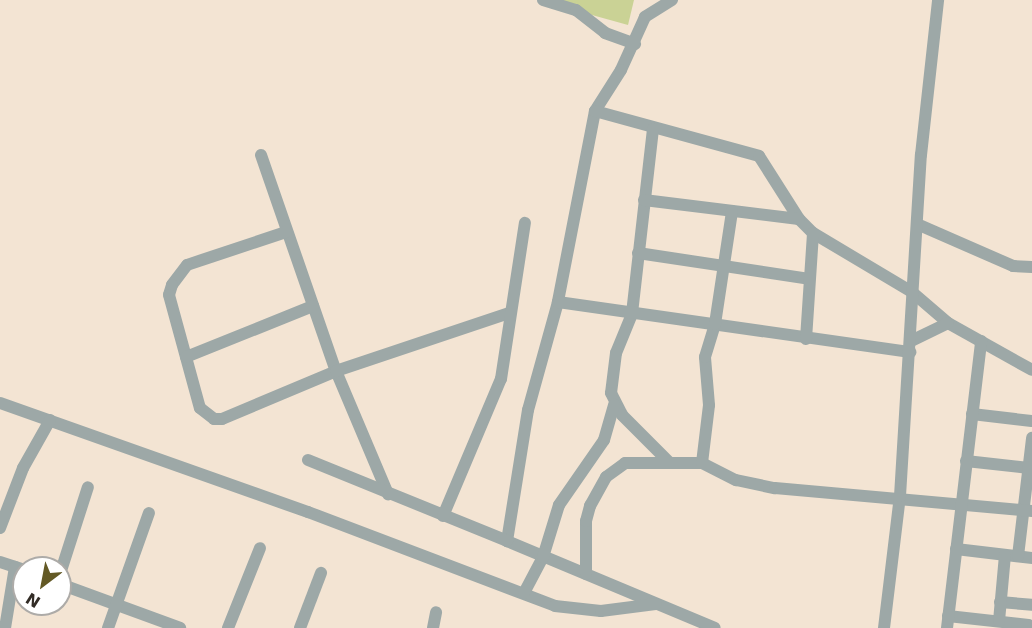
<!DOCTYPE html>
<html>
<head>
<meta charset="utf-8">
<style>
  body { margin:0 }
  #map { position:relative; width:1032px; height:628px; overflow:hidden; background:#f3e4d3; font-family:"DejaVu Sans",sans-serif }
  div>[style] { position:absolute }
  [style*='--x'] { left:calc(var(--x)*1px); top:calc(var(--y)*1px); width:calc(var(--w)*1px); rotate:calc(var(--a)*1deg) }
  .green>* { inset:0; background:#cad295 }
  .street>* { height:12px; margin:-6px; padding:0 6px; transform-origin:6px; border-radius:6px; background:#9da8a7 }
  span { translate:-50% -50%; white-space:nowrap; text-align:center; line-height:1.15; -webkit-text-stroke:4.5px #fff; paint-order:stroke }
  .north { position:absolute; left:12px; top:556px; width:60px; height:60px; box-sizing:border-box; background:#fff; border:2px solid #adaba8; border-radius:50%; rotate:212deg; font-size:16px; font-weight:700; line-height:24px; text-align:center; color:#322c26 }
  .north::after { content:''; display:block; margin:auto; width:21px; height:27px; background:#635925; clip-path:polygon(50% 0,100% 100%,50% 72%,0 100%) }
</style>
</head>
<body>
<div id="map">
  <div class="green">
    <div style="clip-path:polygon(538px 0,634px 0,628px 25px)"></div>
  </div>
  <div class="street">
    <div style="--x:543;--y:0;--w:34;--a:17"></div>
    <div style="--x:576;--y:10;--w:37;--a:38"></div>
    <div style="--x:605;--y:33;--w:32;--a:20"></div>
    <div style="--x:672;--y:0;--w:32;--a:148"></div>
    <div style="--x:645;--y:17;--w:58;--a:114.4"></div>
    <div style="--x:621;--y:70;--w:49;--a:122.4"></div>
    <div style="--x:595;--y:111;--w:195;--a:101"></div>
    <div style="--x:558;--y:302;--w:112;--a:105.5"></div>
    <div style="--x:528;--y:410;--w:133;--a:99.1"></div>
    <div style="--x:507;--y:541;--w:225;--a:22.7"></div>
    <div style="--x:595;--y:111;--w:170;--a:15.3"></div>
    <div style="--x:759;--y:156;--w:75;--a:57.6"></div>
    <div style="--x:799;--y:219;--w:20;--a:45"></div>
    <div style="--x:813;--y:233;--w:115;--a:30.8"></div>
    <div style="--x:912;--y:292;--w:48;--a:40.7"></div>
    <div style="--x:948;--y:323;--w:96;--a:29.2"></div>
    <div style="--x:653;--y:129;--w:186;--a:96.5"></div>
    <div style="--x:632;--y:314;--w:42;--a:112.3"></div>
    <div style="--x:616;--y:353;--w:40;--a:97.1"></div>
    <div style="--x:611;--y:393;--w:25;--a:63"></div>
    <div style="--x:622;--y:415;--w:66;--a:45"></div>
    <div style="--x:261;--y:155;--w:229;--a:70.9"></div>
    <div style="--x:336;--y:371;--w:134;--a:67.1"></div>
    <div style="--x:644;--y:200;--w:156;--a:7"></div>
    <div style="--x:917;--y:224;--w:105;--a:23.6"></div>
    <div style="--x:1013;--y:266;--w:19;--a:3"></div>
    <div style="--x:286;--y:232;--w:104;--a:161.6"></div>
    <div style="--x:187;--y:265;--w:25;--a:127"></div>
    <div style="--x:172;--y:285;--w:10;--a:107"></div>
    <div style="--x:169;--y:295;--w:117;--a:74.7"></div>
    <div style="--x:200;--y:408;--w:18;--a:38"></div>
    <div style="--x:214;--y:419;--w:8;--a:0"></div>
    <div style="--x:222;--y:419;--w:124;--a:-22.8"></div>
    <div style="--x:336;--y:371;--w:182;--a:-18.5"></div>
    <div style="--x:638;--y:253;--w:173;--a:8.6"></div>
    <div style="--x:558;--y:302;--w:356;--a:8.1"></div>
    <div style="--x:806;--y:339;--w:106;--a:-86.2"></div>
    <div style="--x:911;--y:341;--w:41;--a:-25.9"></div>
    <div style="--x:186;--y:357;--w:137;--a:-21.9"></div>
    <div style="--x:0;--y:403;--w:327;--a:19.5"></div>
    <div style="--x:308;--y:512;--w:264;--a:20.8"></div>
    <div style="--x:555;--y:606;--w:46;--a:6.2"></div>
    <div style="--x:601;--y:611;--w:55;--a:-7.3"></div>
    <div style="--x:972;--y:414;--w:60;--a:6.7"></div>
    <div style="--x:308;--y:460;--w:215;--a:22.1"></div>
    <div style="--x:966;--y:461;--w:63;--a:6.3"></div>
    <div style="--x:702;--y:463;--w:58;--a:-83.1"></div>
    <div style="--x:709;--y:405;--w:48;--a:-94.8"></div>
    <div style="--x:705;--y:357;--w:34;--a:-73"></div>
    <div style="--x:715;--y:324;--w:114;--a:-81.4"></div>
    <div style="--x:443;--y:516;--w:149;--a:-67.1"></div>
    <div style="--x:501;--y:379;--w:158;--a:-81.3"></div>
    <div style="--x:0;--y:528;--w:64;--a:-69"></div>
    <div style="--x:23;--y:468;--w:55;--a:-60.6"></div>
    <div style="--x:956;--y:549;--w:77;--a:6.8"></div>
    <div style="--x:1018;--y:556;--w:119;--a:-83.2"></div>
    <div style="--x:0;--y:562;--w:25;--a:18"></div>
    <div style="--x:60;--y:574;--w:91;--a:-72.2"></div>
    <div style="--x:586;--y:574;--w:53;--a:-90"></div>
    <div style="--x:586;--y:521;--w:16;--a:-75"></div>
    <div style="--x:590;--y:506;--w:33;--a:-61"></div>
    <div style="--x:606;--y:477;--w:24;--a:-36"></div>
    <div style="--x:625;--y:463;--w:77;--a:0"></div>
    <div style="--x:702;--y:463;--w:38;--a:27"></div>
    <div style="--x:736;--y:480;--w:40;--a:12"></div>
    <div style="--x:775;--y:488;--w:258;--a:5.1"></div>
    <div style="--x:60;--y:584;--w:128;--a:20.1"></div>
    <div style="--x:524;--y:593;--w:41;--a:-62.2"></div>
    <div style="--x:543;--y:557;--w:54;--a:-72.9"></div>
    <div style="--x:559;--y:505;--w:79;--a:-55.3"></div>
    <div style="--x:604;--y:440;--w:37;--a:-74"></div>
    <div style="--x:1000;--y:602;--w:32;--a:5"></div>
    <div style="--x:948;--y:616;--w:81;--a:6.3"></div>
    <div style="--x:999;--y:621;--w:66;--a:-84.8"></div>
    <div style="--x:5;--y:628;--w:62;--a:-80.7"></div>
    <div style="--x:108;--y:628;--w:122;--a:-70.4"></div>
    <div style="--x:228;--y:628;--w:86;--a:-68.2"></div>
    <div style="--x:300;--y:628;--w:59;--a:-69.1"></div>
    <div style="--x:433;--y:628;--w:16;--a:-79"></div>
    <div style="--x:884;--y:628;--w:133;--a:-83.1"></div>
    <div style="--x:900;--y:496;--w:342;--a:-86.5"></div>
    <div style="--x:921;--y:155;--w:156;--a:-83.7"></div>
    <div style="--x:947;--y:628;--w:289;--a:-83.2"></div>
  </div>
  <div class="north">N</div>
</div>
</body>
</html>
